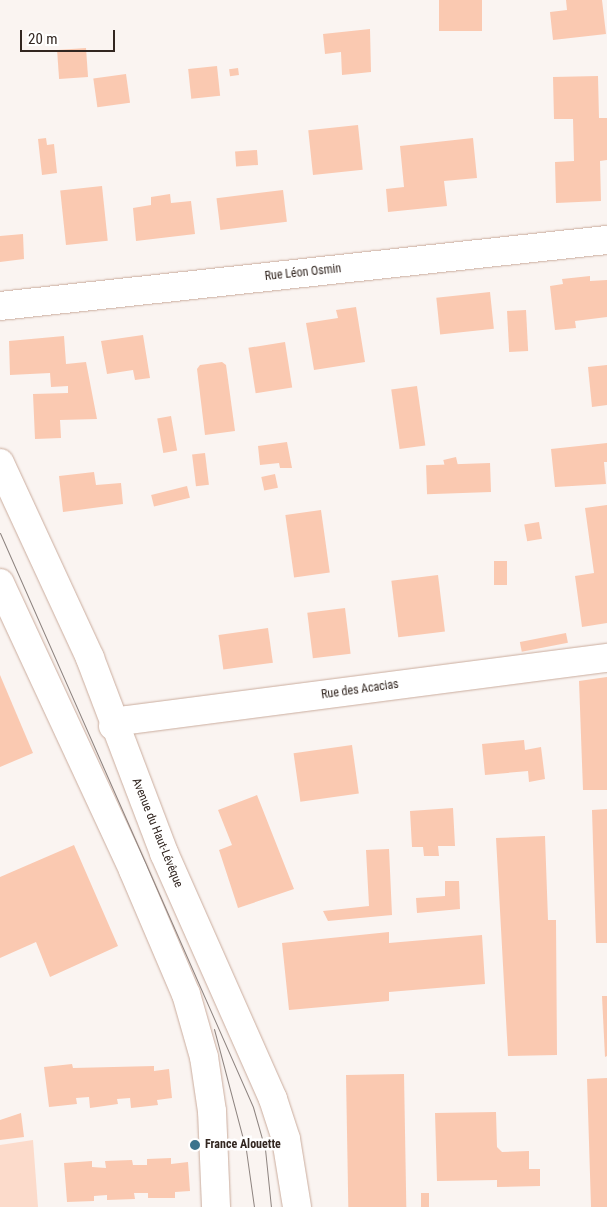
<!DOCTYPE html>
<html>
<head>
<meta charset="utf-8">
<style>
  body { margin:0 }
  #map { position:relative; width:607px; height:1207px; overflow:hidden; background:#faf4f1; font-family:"Roboto Condensed",sans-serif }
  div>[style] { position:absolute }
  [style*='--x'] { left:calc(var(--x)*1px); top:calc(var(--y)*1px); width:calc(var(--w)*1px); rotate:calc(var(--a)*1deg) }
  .green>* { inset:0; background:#fcdbcb }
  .building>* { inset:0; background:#fac9b1; transform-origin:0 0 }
  .roads { filter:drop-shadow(0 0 1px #caac9d) drop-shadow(0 0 1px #caac9d) }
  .minor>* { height:28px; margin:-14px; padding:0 14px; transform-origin:14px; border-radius:14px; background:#fff }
  .major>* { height:28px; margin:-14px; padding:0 14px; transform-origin:14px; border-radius:14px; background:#fff }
  .tram>* { height:1px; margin:-0.5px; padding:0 0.5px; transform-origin:0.5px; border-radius:0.5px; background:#8d837f }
  .dots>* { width:14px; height:14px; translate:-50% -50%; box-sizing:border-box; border:2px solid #fff; border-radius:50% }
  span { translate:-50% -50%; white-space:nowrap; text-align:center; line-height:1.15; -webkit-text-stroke:5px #fff; paint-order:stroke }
  .street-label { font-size:12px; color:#322620 }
  .poi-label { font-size:12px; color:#322620; font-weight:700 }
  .left { translate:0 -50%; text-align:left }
  .scale { position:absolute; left:20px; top:30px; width:95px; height:22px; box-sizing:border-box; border:2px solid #322620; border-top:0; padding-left:6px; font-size:15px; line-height:18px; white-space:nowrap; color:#322620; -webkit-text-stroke:4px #fff; paint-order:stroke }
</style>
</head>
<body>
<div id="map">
  <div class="green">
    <div style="clip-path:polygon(33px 1140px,38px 1207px,0 1207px,0 1145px)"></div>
  </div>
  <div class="building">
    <div style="left:439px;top:0;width:43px;height:31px"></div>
    <div style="clip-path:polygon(566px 0,602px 0,606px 34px,553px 40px,550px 12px,567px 10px)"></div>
    <div style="clip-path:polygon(370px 29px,371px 72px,342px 75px,341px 52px,325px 54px,323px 34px)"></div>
    <div style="left:86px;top:48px;width:29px;height:29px;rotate:86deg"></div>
    <div style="left:217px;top:66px;width:30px;height:29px;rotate:84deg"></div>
    <div style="left:238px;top:68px;width:7px;height:9px;rotate:82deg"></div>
    <div style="left:126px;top:74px;width:29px;height:33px;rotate:82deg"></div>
    <div style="clip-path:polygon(598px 76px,599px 118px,607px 118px,607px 160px,600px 161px,601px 201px,556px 203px,555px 162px,574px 161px,573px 119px,554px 119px,553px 77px)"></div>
    <div style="left:358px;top:125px;width:45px;height:50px;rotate:84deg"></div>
    <div style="clip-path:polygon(46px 138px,47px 145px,54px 144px,57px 173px,42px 175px,38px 139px)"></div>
    <div style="clip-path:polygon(473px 138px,477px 178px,444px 181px,447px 206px,388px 212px,386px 189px,404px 187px,400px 146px)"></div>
    <div style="left:257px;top:150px;width:15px;height:22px;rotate:86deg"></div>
    <div style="left:102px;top:186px;width:55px;height:42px;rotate:84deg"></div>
    <div style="left:283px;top:190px;width:32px;height:67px;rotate:83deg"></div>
    <div style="clip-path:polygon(170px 194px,171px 203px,191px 201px,195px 234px,136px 241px,133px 208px,151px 205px,151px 197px)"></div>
    <div style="clip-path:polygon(23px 234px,24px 259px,0 262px,0 236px)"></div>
    <div style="clip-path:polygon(590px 276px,590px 281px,607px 280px,607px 317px,575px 321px,576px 328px,555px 330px,550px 286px,563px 284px,562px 279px)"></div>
    <div style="left:490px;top:292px;width:37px;height:54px;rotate:84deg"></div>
    <div style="clip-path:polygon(356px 307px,365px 362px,314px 370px,306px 323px,338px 318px,336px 310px)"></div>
    <div style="left:526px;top:310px;width:41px;height:19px;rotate:87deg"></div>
    <div style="clip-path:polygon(143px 335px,150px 378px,135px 380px,133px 370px,107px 374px,101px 341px)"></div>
    <div style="clip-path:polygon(64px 336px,66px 364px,86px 362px,97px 419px,60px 420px,61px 438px,35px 439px,33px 394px,68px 393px,68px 386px,51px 387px,50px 373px,10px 375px,9px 341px)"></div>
    <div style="left:285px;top:342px;width:46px;height:37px;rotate:81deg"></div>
    <div style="clip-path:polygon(222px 362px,226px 365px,235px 431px,205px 435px,197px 369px,200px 365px)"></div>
    <div style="clip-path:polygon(607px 365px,607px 405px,592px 407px,588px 367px)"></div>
    <div style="left:417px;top:386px;width:60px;height:26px;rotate:82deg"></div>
    <div style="left:171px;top:416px;width:35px;height:14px;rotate:80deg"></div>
    <div style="clip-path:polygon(287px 442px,292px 468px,280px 468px,279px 463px,260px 465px,258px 446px)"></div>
    <div style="clip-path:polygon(607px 443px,607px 462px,604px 462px,606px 484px,555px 487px,551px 449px)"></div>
    <div style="left:205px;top:453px;width:32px;height:13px;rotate:83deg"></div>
    <div style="left:456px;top:457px;width:9px;height:13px;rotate:77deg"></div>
    <div style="left:490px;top:463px;width:29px;height:64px;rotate:88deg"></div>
    <div style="clip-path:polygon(94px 472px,96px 485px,121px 483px,123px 504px,63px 512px,59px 476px)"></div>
    <div style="left:275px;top:474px;width:14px;height:14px;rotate:78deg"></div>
    <div style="left:187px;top:486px;width:12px;height:37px;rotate:76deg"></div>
    <div style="clip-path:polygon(607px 505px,607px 623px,582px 627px,575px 576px,594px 573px,585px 508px)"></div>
    <div style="left:321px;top:510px;width:63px;height:36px;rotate:82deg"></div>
    <div style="left:539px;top:522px;width:17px;height:15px;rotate:80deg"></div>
    <div style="left:494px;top:561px;width:13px;height:24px"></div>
    <div style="left:438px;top:575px;width:57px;height:47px;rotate:83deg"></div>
    <div style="left:345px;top:608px;width:46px;height:38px;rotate:83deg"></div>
    <div style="left:268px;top:628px;width:35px;height:50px;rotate:82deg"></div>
    <div style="left:566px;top:633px;width:10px;height:47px;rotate:79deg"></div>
    <div style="clip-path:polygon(0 675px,33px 753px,0 767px)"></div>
    <div style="clip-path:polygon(607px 677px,607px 790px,583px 790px,579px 681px)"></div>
    <div style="clip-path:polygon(524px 740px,525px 750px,541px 747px,545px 779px,529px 782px,528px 771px,485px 775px,482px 744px)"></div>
    <div style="left:352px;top:745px;width:49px;height:59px;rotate:82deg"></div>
    <div style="clip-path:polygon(257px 795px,294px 889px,238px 908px,219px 850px,232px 845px,218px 810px)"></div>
    <div style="clip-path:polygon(453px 808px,455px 846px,438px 846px,439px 856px,424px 856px,423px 847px,412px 847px,410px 811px)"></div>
    <div style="clip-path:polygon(607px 809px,607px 943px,596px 943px,592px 810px)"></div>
    <div style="clip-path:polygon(545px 836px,548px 920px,556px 920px,557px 1055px,508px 1056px,496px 838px)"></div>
    <div style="clip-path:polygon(74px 845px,118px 946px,50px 977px,36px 942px,0 958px,0 877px)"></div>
    <div style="clip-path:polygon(389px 849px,392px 915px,328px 921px,323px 911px,369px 906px,366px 850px)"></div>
    <div style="clip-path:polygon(445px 881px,459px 881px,460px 909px,417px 913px,416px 898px,445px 896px)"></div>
    <div style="clip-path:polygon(389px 932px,389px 943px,482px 935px,485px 984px,389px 992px,389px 1001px,289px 1010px,282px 943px)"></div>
    <div style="clip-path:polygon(602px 996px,607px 996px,607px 1056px,605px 1057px)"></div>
    <div style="clip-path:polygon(72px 1064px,73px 1068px,154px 1066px,154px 1071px,169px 1069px,172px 1098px,157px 1100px,158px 1105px,131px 1108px,130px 1098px,117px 1099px,118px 1104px,90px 1108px,89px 1097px,76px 1098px,77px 1104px,49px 1107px,44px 1067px)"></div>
    <div style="left:404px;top:1074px;width:133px;height:58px;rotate:89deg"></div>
    <div style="clip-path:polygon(607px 1078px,607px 1207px,591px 1207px,587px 1079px)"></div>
    <div style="clip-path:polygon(496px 1112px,497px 1147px,502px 1152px,529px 1151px,529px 1169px,540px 1169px,540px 1186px,497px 1187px,497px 1180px,437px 1181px,435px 1113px)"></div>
    <div style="clip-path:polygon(21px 1113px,24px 1137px,0 1140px,0 1120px)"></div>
    <div style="clip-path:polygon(171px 1158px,171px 1164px,188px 1162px,190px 1191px,175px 1192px,175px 1198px,148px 1198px,148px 1193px,134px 1193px,135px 1199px,107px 1200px,107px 1195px,94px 1196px,94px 1201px,67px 1202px,64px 1163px,92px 1161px,92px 1167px,106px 1168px,105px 1161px,132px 1160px,133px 1165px,147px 1165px,147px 1159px)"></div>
    <div style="left:421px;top:1193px;width:8px;height:14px"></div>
  </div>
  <div class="roads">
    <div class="minor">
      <div style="--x:0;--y:306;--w:611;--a:-6.21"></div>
      <div style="--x:113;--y:726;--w:16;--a:-22"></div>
      <div style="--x:128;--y:720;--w:483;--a:-7.4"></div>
    </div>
    <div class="major">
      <div style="--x:0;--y:463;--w:215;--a:65.2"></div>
      <div style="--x:90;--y:658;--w:209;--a:69.2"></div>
      <div style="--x:164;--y:853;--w:269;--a:66.1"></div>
      <div style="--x:273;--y:1099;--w:42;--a:72"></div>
      <div style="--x:286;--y:1139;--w:69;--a:80.8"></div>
      <div style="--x:0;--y:583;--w:316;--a:65.1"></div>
      <div style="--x:133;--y:870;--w:135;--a:66.9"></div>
      <div style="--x:186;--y:994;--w:66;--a:74.1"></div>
      <div style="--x:204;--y:1057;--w:55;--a:81.6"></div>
      <div style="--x:212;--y:1111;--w:96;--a:87.6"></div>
    </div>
  </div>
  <div class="tram">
    <div style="--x:0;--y:533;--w:627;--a:66.21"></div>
    <div style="--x:253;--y:1107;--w:44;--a:74.1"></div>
    <div style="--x:265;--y:1149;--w:58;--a:84.1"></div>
    <div style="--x:214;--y:1029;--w:125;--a:75.2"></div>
    <div style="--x:246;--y:1150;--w:58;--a:82"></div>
  </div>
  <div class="dots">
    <div style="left:195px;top:1145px;background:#3b738d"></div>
  </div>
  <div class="street-label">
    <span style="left:303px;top:273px;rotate:-6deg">Rue Léon Osmin</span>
    <span style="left:360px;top:690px;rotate:-8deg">Rue des Acacias</span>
    <span style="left:157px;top:833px;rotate:68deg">Avenue du Haut-Lévêque</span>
  </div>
  <div class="poi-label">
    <span class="left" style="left:205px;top:1145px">France Alouette</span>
  </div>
  <div class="scale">20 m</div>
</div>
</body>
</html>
